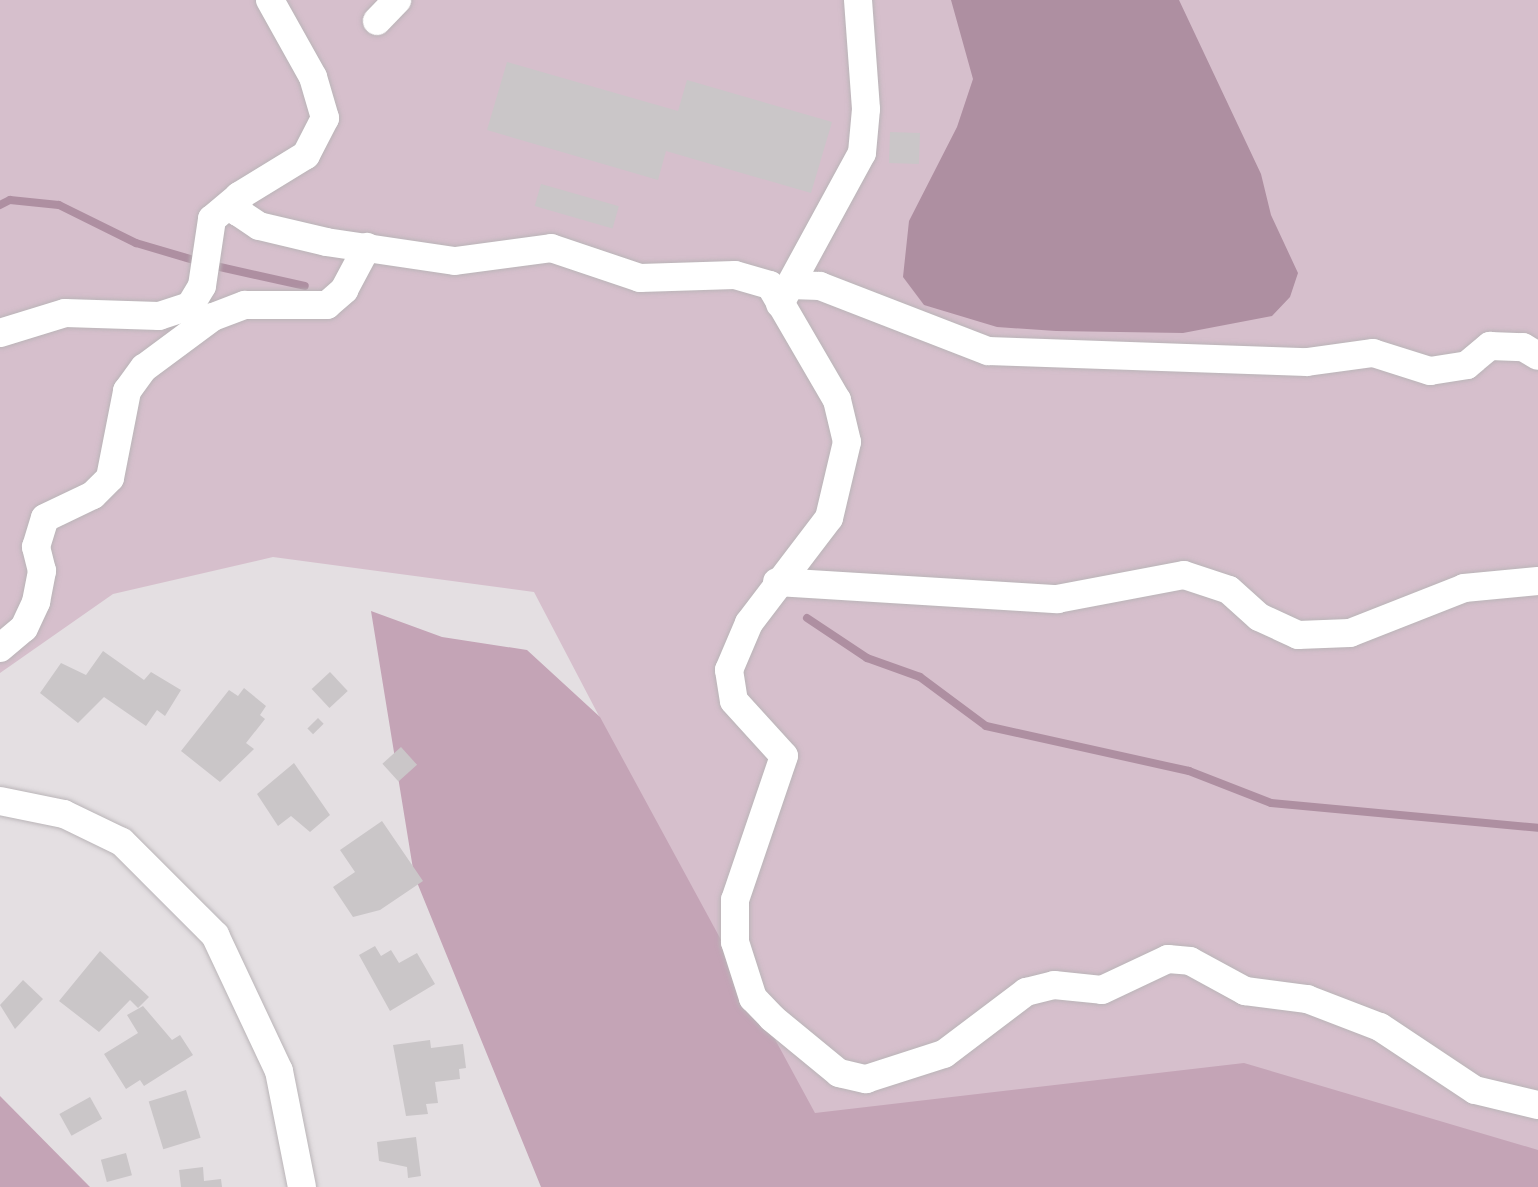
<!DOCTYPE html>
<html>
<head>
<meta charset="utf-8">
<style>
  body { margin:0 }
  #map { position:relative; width:1538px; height:1187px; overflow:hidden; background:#e4dfe2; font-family:"Nunito Sans",sans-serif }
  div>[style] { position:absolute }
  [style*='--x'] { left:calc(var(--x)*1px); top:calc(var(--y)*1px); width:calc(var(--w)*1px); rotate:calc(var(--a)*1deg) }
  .green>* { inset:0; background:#d6bfcc }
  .forest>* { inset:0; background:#c4a4b6 }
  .water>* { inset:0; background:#ae8fa1 }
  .stream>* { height:8px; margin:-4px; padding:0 4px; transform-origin:4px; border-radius:4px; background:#ae8fa1 }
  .building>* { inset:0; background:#cac6c8; transform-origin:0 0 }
  .roads { filter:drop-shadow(0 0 2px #bab5b8) drop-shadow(0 0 2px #bab5b8) }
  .minor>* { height:28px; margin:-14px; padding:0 14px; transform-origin:14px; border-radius:14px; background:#fff }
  span { translate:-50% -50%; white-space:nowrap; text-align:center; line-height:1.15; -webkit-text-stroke:10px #e4dfe2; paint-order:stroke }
</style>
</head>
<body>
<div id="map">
  <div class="green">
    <div style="clip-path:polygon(0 0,1538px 0,1538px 1187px,578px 1187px,600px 718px,534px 592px,273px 557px,113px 594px,0 673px)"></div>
  </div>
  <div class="forest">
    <div style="clip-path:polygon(371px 611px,442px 637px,527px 650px,600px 717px,815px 1113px,1244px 1063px,1538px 1150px,1538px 1187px,541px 1187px,414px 875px)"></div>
    <div style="clip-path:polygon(0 1096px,90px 1187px,0 1187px)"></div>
  </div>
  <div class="water">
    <div style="clip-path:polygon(951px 0,1179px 0,1261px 174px,1271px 215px,1298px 273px,1290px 297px,1272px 316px,1183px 333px,1056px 331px,997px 327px,924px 305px,903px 277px,909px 221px,957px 127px,973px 79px)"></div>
  </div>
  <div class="stream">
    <div style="--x:0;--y:205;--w:11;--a:-27"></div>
    <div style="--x:10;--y:200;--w:49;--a:5.8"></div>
    <div style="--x:59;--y:205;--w:86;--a:26.3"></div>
    <div style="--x:136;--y:243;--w:64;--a:16.4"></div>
    <div style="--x:211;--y:265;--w:96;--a:12.6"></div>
    <div style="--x:807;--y:618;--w:72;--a:33.7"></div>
    <div style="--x:867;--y:658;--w:56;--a:19.7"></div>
    <div style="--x:920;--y:677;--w:82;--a:36.6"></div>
    <div style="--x:986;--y:726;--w:208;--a:12.5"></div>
    <div style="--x:1189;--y:771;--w:88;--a:21.3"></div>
    <div style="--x:1271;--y:803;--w:268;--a:5.3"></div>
  </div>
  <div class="building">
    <div style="clip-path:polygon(507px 62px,678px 111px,687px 80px,832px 122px,811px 193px,666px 151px,658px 180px,487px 130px)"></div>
    <div style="left:890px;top:132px;width:30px;height:31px;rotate:2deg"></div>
    <div style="left:541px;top:184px;width:81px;height:23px;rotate:16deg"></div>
    <div style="clip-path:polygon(103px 651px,144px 680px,151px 672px,181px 690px,165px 716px,157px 710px,146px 726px,104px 697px,78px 723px,40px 693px,61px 663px,86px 675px)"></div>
    <div style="left:330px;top:672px;width:26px;height:25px;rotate:47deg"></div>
    <div style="clip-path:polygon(244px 688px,266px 706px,260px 715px,265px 719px,246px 743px,254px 749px,220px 782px,181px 751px,229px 690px,238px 696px)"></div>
    <div style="left:318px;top:718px;width:8px;height:15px;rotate:45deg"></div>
    <div style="left:401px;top:747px;width:24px;height:25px;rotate:48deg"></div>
    <div style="clip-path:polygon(294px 763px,330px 815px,310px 832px,291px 816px,278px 826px,257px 794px)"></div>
    <div style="clip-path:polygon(382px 821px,423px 881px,380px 910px,353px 917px,333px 887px,355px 872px,340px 850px)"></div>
    <div style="clip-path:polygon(375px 946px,381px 956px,391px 950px,399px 963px,417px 953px,435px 984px,390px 1011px,359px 955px)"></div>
    <div style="clip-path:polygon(100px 951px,149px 997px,138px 1008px,130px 1000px,99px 1032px,59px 1001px)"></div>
    <div style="clip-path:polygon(23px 980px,43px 999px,15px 1029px,0 1005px)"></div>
    <div style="clip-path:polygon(143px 1006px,172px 1040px,180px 1035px,193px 1055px,144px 1086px,140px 1080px,126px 1089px,104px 1054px,138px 1033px,127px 1015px)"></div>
    <div style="clip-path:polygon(430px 1040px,431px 1048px,463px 1044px,466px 1068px,459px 1069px,460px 1079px,435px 1082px,438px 1103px,426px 1104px,428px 1114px,406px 1116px,393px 1045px)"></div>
    <div style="left:186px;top:1090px;width:50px;height:39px;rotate:73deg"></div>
    <div style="left:90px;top:1097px;width:25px;height:35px;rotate:61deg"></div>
    <div style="clip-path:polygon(416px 1137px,421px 1176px,408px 1178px,407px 1167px,379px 1161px,377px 1142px)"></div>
    <div style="left:126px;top:1153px;width:23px;height:26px;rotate:75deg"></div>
    <div style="clip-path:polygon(203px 1167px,204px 1181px,221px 1179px,222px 1187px,181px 1187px,179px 1170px)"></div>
  </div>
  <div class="roads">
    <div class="minor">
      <div style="--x:270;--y:0;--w:88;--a:60.8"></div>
      <div style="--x:313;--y:77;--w:43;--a:73.7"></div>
      <div style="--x:325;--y:118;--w:42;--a:117.2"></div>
      <div style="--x:306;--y:155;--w:79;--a:148.5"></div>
      <div style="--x:239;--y:196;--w:16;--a:94"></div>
      <div style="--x:238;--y:212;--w:25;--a:34"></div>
      <div style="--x:259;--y:226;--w:69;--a:13.4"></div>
      <div style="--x:326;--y:242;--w:130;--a:8.4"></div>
      <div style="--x:455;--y:261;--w:97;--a:-7.7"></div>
      <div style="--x:551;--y:248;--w:94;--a:18.6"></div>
      <div style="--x:640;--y:278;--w:95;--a:-1.8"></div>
      <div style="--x:735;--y:275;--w:36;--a:16"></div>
      <div style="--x:770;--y:285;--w:133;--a:59.8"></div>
      <div style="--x:837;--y:400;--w:43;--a:76.6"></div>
      <div style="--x:847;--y:442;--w:78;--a:103.3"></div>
      <div style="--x:829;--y:518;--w:132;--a:127.3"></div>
      <div style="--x:749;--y:623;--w:51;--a:113.1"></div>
      <div style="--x:729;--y:670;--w:31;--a:81"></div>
      <div style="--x:734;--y:701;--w:74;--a:47.7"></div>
      <div style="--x:784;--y:756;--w:152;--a:108.8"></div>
      <div style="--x:735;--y:900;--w:42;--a:90"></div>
      <div style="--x:735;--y:942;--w:59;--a:72.2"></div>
      <div style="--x:753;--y:998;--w:28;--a:46"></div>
      <div style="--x:772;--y:1018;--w:87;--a:39.4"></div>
      <div style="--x:839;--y:1073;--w:28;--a:13"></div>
      <div style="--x:866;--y:1079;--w:82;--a:-17.8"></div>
      <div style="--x:944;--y:1054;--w:103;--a:-37.1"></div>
      <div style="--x:1026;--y:992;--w:29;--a:-14"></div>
      <div style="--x:1054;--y:985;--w:48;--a:5.9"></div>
      <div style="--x:1102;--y:990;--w:73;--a:-25.2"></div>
      <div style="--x:1168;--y:959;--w:22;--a:5"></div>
      <div style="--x:1190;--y:961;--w:63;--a:28.6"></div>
      <div style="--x:1245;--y:991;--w:63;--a:7.4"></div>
      <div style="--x:1307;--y:999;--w:78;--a:21"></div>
      <div style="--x:1380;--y:1027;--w:114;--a:33.6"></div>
      <div style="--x:1475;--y:1090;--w:65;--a:13.4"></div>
      <div style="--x:377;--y:21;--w:29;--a:-46"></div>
      <div style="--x:790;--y:285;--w:150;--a:-61.4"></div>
      <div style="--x:862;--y:153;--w:44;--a:-84.8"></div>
      <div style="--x:866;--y:109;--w:109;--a:-94.2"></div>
      <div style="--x:780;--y:304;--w:21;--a:-62"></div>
      <div style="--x:790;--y:285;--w:30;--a:2"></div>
      <div style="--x:820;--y:286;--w:180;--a:21.2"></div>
      <div style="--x:988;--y:351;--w:319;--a:2"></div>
      <div style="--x:1307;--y:362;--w:67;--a:-7.8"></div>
      <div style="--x:1373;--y:353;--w:60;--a:17.5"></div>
      <div style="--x:1430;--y:371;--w:37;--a:-9"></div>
      <div style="--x:1467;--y:365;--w:30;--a:-40"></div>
      <div style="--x:1490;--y:346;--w:33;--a:2"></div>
      <div style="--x:1523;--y:347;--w:17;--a:31"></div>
      <div style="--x:0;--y:333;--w:68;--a:-17.1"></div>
      <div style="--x:65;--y:313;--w:94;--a:1.8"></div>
      <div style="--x:159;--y:316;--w:33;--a:-18"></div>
      <div style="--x:190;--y:306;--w:23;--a:-59"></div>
      <div style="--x:202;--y:286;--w:68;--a:-81.5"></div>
      <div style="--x:212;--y:219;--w:35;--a:-40"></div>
      <div style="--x:777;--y:582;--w:281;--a:3.5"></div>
      <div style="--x:1057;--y:599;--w:129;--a:-10.7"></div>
      <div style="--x:1184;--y:575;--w:47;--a:18.4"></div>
      <div style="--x:1229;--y:590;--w:40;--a:42"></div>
      <div style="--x:1259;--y:617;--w:43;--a:24.8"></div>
      <div style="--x:1298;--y:635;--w:52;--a:-2.2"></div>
      <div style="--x:1350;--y:633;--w:123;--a:-21.5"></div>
      <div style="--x:1464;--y:588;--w:74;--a:-5.4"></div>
      <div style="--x:0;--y:648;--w:31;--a:-40"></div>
      <div style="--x:24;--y:628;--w:29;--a:-65"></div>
      <div style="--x:36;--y:602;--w:32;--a:-79"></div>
      <div style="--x:42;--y:571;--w:25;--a:-104"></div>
      <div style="--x:36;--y:547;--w:30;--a:-73"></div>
      <div style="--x:45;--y:518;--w:53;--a:-25.6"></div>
      <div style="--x:93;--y:495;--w:24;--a:-45"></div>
      <div style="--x:110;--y:478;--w:89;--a:-78.9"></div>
      <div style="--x:127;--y:391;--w:29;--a:-54"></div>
      <div style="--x:144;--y:368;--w:86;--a:-36.5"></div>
      <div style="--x:213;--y:317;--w:34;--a:-21"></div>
      <div style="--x:245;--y:305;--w:82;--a:0"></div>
      <div style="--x:327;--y:305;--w:23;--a:-41"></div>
      <div style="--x:344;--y:290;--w:49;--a:-61.9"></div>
      <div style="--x:0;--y:801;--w:65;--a:11.5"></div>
      <div style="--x:64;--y:814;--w:64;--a:25.8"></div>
      <div style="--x:122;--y:842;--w:132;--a:45"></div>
      <div style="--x:215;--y:935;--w:150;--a:64.8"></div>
      <div style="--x:279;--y:1071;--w:118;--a:78.8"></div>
    </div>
  </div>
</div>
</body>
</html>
